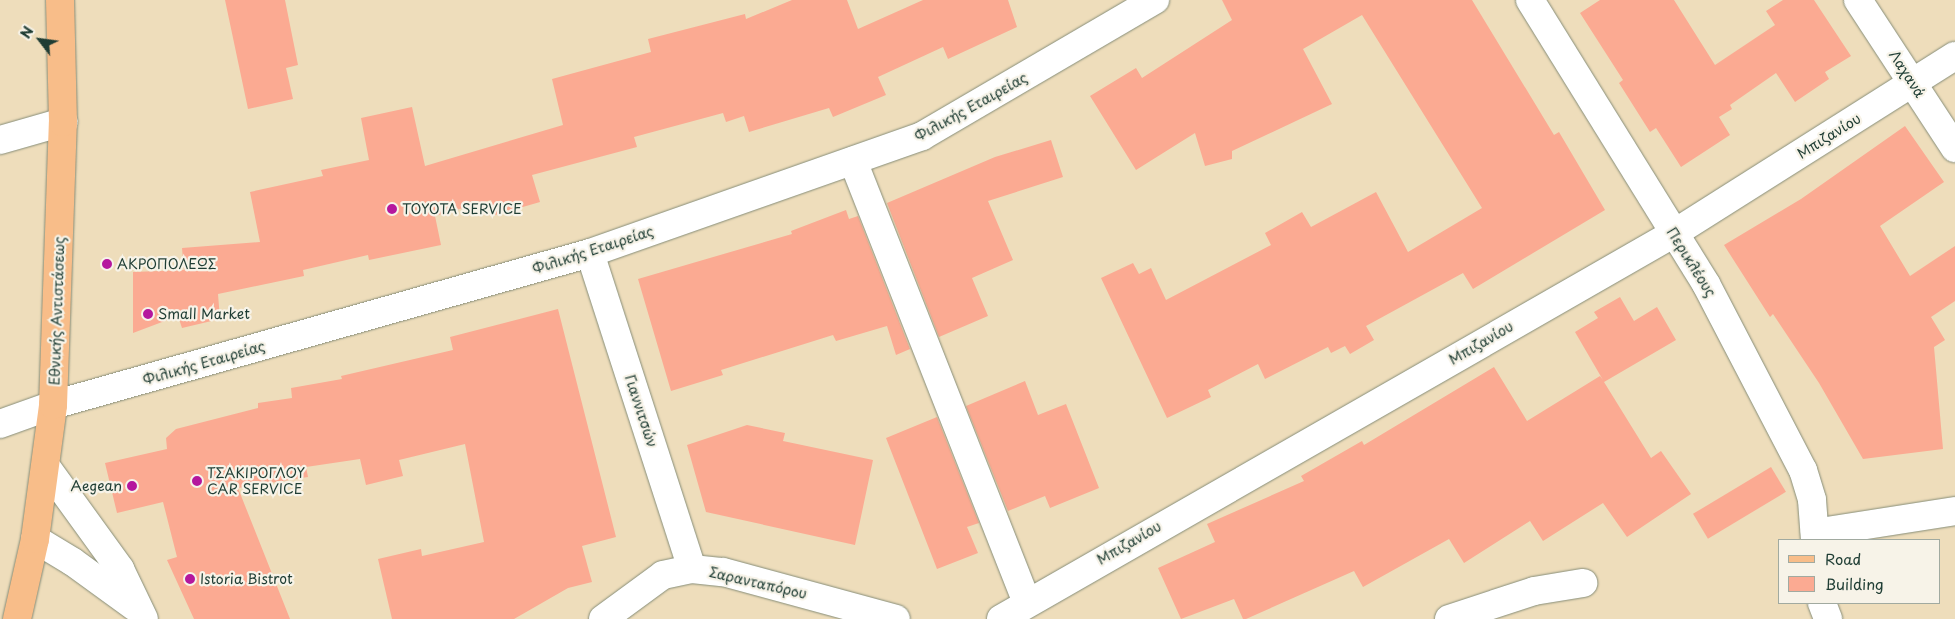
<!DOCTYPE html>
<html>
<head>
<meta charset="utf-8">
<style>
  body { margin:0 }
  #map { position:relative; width:1955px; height:619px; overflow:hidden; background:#edb; font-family:"Playpen Sans",sans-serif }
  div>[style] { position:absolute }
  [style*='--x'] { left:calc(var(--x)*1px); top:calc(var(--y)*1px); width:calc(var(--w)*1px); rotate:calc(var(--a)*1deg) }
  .building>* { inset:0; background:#fbaa92; transform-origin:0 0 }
  .roads { filter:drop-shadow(0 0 1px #868d78) drop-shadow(0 0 1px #868d78) }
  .minor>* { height:28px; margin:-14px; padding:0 14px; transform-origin:14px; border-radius:14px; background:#fff }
  .major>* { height:28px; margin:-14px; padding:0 14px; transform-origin:14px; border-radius:14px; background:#f8bd89 }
  .dots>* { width:14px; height:14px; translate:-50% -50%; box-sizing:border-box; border:2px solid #f7f3e8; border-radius:50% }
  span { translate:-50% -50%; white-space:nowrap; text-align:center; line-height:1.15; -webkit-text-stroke:4.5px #f7f3e8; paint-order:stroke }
  .street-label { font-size:14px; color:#1f3d34 }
  .poi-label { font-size:14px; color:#1f3d34 }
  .left { translate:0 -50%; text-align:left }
  .right { translate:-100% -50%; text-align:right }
  .legend { position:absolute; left:1778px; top:539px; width:162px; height:65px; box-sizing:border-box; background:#f7f3e8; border:1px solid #a1aaa0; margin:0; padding:6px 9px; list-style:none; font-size:15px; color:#1f3d34 }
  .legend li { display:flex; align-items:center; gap:10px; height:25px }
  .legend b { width:25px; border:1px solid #a1aaa0 }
  .north { position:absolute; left:15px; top:15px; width:50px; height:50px; -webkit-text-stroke:4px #f7f3e8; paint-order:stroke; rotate:300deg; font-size:14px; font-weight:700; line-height:20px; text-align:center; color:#1f3d34 }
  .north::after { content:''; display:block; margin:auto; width:18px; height:22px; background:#1f3d34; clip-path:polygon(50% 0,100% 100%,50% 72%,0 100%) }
</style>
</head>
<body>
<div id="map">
  <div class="building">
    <div style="clip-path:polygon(225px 0,285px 0,298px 65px,286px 68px,293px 99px,248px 109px)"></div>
    <div style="clip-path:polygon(792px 0,847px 0,858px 29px,923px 0,1008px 0,1017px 27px,948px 59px,943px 47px,878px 77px,886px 95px,833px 117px,829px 108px,749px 132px,744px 116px,726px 122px,723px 113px,634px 137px,637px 147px,532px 175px,540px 202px,495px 215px,491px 200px,435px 216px,441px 245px,369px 260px,368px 255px,303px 270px,304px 276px,218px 294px,220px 319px,182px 328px,178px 316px,133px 333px,133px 272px,184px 270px,182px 248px,260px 242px,250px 192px,323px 176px,321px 170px,369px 160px,361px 118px,412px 107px,425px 166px,563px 125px,552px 79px,651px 52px,648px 39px,745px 14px,746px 19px)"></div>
    <div style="clip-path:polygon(1222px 0,1472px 0,1554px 135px,1559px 132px,1605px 210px,1473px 289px,1463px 273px,1366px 326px,1374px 340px,1350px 354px,1345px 346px,1331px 353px,1328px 347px,1265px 379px,1258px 364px,1208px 390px,1211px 397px,1167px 418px,1101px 278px,1133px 263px,1139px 274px,1151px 268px,1166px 300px,1271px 245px,1265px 233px,1302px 212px,1311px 227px,1376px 192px,1408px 252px,1482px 208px,1362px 15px,1303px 49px,1332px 104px,1232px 151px,1232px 159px,1205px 166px,1195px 133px,1136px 170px,1090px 96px,1136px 68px,1142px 78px,1232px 20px)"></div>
    <div style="clip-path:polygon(1600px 0,1674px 0,1715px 65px,1775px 25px,1766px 11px,1783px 0,1814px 0,1851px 56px,1825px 72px,1829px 79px,1795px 102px,1776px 73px,1730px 105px,1732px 109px,1719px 117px,1730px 135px,1681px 167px,1656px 128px,1650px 132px,1619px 83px,1623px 80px,1580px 13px)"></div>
    <div style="clip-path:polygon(1905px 126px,1944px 182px,1880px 226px,1910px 276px,1955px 246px,1955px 301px,1931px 317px,1945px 340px,1934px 347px,1943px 449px,1863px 459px,1819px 383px,1773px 314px,1770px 317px,1724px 245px,1801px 199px)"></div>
    <div style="clip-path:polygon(1051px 140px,1063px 177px,988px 201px,1013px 260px,972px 278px,988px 316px,939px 337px,887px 203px,995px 157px)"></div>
    <div style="clip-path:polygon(846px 210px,849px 219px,858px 216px,910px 349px,896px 355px,887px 326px,836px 341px,833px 335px,721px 370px,723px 375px,671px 391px,638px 279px,792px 234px,791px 231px)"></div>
    <div style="clip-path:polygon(1620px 297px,1634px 321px,1657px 307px,1676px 340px,1604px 382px,1651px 458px,1661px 451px,1691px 494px,1627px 537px,1603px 503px,1543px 541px,1530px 521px,1464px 563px,1449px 539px,1363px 587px,1354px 571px,1246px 619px,1243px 619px,1234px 599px,1181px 619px,1158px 568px,1215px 542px,1207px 524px,1304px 481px,1301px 476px,1362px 441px,1364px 445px,1494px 367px,1527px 421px,1600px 376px,1603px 380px,1575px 332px,1598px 318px,1594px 312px)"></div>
    <div style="clip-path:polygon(558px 309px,616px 537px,582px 546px,592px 582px,568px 588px,514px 619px,392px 619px,378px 559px,421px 549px,422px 556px,484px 542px,465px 444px,399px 460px,403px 476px,366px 485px,360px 459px,306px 467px,308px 477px,238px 488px,290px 619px,194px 619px,167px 560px,177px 557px,163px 502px,117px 513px,105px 463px,167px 449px,166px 438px,176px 429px,258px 408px,258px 403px,292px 398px,291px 388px,342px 379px,341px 376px,453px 350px,450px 337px)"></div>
    <div style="clip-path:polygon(1025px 381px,1038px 415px,1066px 404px,1099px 488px,1050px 508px,1045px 496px,1008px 511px,966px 406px)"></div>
    <div style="clip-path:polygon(937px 417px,979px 523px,967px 527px,978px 553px,937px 569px,886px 438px)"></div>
    <div style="clip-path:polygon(747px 425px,785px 433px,783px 441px,873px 460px,855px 545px,706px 512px,687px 445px)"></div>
    <div style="left:1771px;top:467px;width:29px;height:91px;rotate:59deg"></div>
  </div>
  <div class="roads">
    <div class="minor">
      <div style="--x:1530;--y:0;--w:334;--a:58.2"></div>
      <div style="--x:1706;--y:284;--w:210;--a:62.5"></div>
      <div style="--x:1803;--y:470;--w:31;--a:73"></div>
      <div style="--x:1812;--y:500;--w:40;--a:85.7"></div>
      <div style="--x:1858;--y:0;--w:177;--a:56.8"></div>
      <div style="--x:0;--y:140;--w:66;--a:-15.9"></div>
      <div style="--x:853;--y:161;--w:474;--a:68.5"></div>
      <div style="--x:590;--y:253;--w:332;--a:72.1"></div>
      <div style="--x:0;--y:424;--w:56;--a:-19.7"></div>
      <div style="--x:53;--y:405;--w:558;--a:-15.8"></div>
      <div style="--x:590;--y:253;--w:352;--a:-19.4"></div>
      <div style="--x:922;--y:136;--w:270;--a:-30.3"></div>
      <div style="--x:47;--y:468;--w:125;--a:54.1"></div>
      <div style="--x:120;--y:569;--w:55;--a:64.4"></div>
      <div style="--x:1815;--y:533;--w:142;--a:-8.9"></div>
      <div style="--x:35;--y:539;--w:44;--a:31.2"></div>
      <div style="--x:73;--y:562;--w:77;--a:36"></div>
      <div style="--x:1822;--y:603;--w:17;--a:69"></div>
      <div style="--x:603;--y:619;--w:74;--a:-36.3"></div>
      <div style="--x:663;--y:575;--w:30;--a:-12"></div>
      <div style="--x:692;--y:569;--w:31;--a:6"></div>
      <div style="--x:723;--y:572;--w:179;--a:15.2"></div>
      <div style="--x:1001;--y:619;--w:774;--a:-29.81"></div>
      <div style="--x:1673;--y:234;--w:333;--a:-32.3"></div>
      <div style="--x:1449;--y:619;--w:89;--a:-18.2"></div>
      <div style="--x:1534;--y:591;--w:50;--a:-9.3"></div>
    </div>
    <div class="major">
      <div style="--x:17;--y:619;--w:82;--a:-77.3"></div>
      <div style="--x:35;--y:539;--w:135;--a:-82.3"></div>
      <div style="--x:53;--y:405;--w:283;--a:-88"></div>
      <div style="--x:63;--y:122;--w:122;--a:-91.4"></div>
    </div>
  </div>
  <div class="dots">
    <div style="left:392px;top:209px;background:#b5179e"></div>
    <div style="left:107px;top:264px;background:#b5179e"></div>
    <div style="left:148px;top:314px;background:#b5179e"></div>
    <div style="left:197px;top:481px;background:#b5179e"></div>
    <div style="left:132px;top:486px;background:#b5179e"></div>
    <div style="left:190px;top:579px;background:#b5179e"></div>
  </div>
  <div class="street-label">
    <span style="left:1907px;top:74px;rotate:57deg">Λαχανά</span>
    <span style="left:971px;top:107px;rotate:-29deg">Φιλικής Εταιρείας</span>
    <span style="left:1829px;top:136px;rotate:-32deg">Μπιζανίου</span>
    <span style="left:593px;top:250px;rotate:-18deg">Φιλικής Εταιρείας</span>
    <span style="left:1691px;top:262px;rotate:58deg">Περικλέους</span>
    <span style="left:57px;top:311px;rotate:-88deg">Εθνικής Αντιστάσεως</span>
    <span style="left:1481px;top:343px;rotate:-30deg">Μπιζανίου</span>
    <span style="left:204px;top:363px;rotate:-16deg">Φιλικής Εταιρείας</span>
    <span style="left:641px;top:411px;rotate:72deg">Γιαννιτσών</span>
    <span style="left:1129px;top:543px;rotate:-30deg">Μπιζανίου</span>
    <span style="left:758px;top:583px;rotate:13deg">Σαρανταπόρου</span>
  </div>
  <div class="poi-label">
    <span class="left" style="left:402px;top:209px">TOYOTA SERVICE</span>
    <span class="left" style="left:117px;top:264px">ΑΚΡΟΠΟΛΕΩΣ</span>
    <span class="left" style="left:158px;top:314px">Small Market</span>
    <span class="left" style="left:207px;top:481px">ΤΣΑΚΙΡΟΓΛΟΥ<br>CAR SERVICE</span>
    <span class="right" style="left:122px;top:486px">Aegean</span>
    <span class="left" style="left:200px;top:579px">Istoria Bistrot</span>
  </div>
  <ul class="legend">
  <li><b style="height:6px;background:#f8bd89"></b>Road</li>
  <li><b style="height:14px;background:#fbaa92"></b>Building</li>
  </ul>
  <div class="north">N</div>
</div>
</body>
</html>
